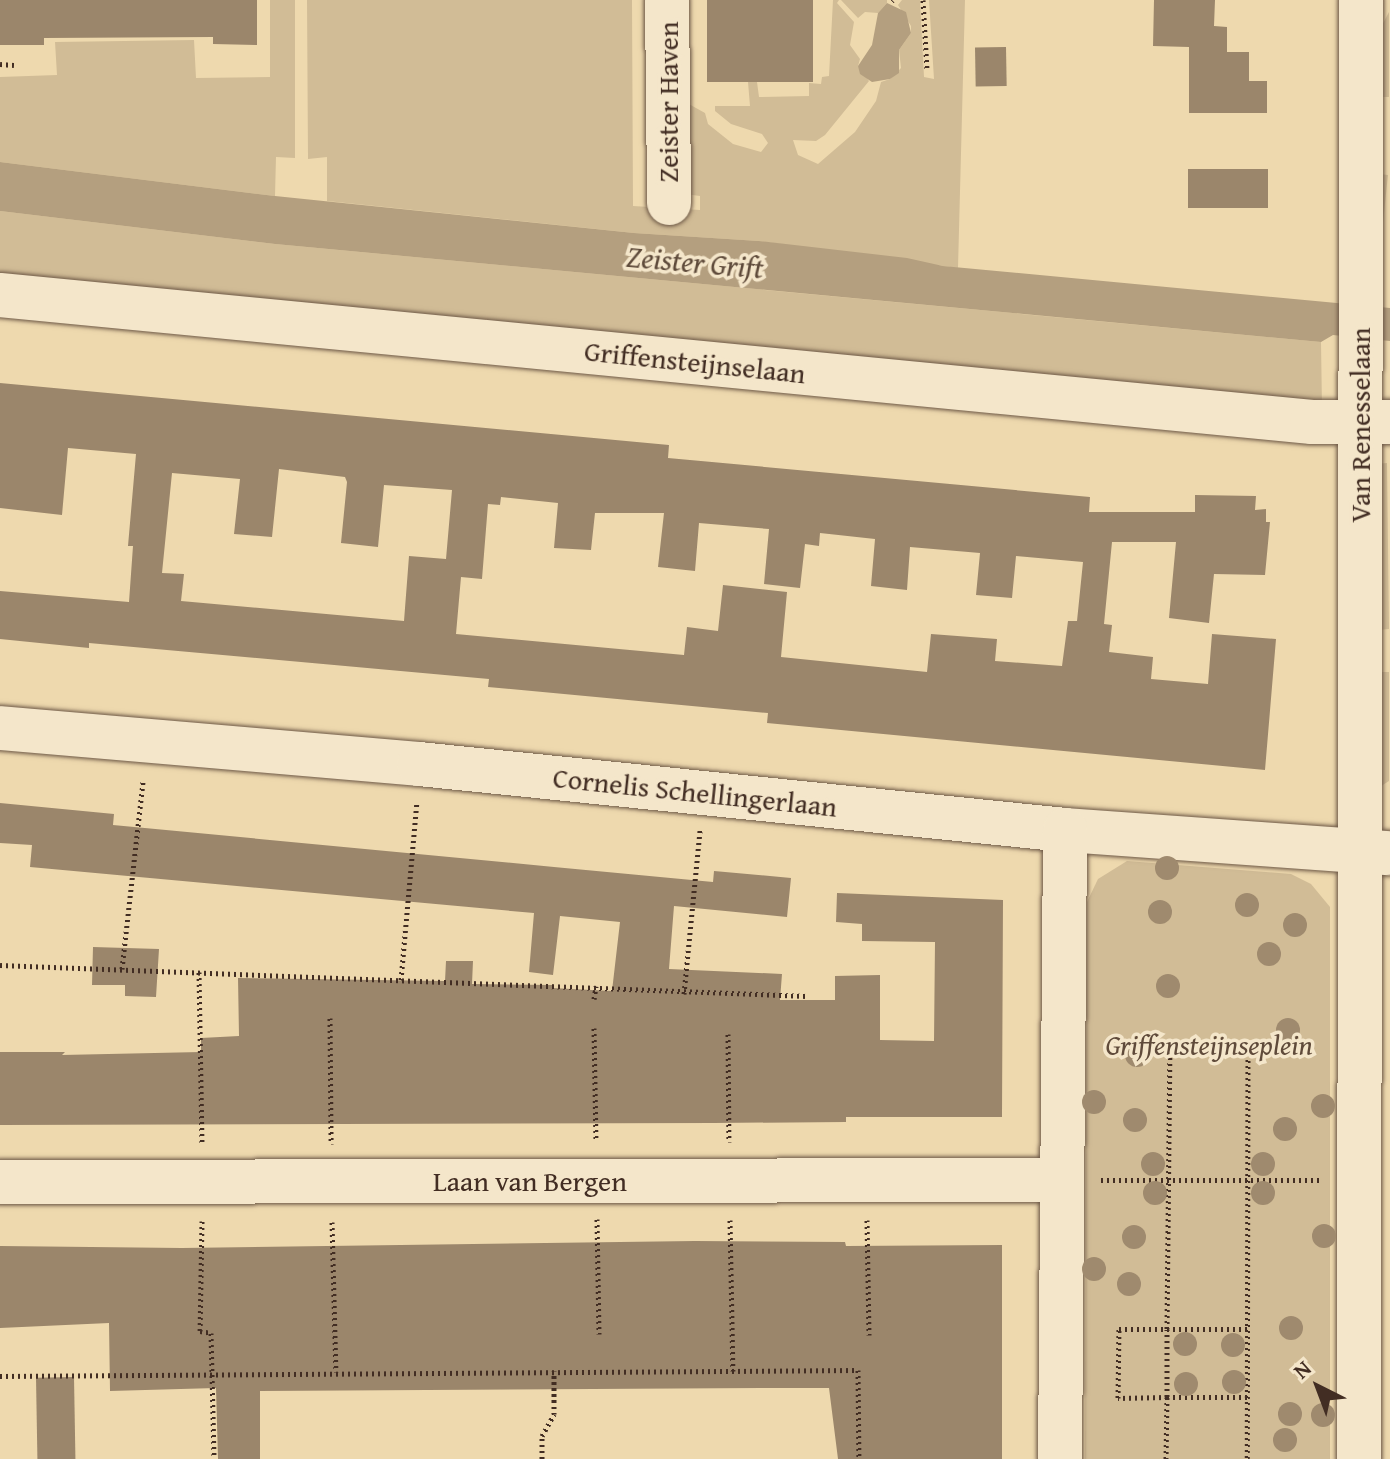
<!DOCTYPE html>
<html>
<head>
<meta charset="utf-8">
<style>
  body { margin:0 }
  #map { position:relative; width:1390px; height:1459px; overflow:hidden; background:#eed9ae; font-family:"Gentium Book Plus",serif }
  div>[style] { position:absolute }
  [style*='--x'] { left:calc(var(--x)*1px); top:calc(var(--y)*1px); width:calc(var(--w)*1px); rotate:calc(var(--a)*1deg) }
  .green>* { inset:0; background:#d1bc96; transform-origin:0 0 }
  .water>* { inset:0; background:#b49f7f }
  .building>* { inset:0; background:#9b866b; transform-origin:0 0 }
  .path>* { height:5px; margin-top:-2.5px; transform-origin:0; background:repeating-linear-gradient(90deg,#422d23 0 2px,transparent 0 6px) }
  .roads { filter:drop-shadow(0 0 2px #6d5846) drop-shadow(0 0 2px #6d5846) }
  .minor>* { height:44px; margin:-22px; padding:0 22px; transform-origin:22px; border-radius:22px; background:#f4e6ca }
  .trees>* { width:24px; height:24px; margin:-12px; border-radius:50%; background:#9f8a6e }
  span { translate:-50% -50%; white-space:nowrap; text-align:center; line-height:1.15; -webkit-text-stroke:7px #f4e6ca; paint-order:stroke }
  .street-label { font-size:28px; color:#422d23 }
  .park-label { font-size:28px; color:#5f4a3a; font-style:italic }
  .water-label { font-size:30px; color:#5e4a3a; font-style:italic }
  .north { position:absolute; left:1278px; top:1347px; width:80px; height:80px; -webkit-text-stroke:6px #f4e6ca; paint-order:stroke; rotate:318deg; font-size:22px; font-weight:700; line-height:32px; text-align:center; color:#422d23 }
  .north::after { content:''; display:block; margin:auto; width:28px; height:36px; background:#422d23; clip-path:polygon(50% 0,100% 100%,50% 72%,0 100%) }
</style>
</head>
<body>
<div id="map">
  <div class="green">
    <div style="clip-path:polygon(270px 0,295px 0,295px 158px,276px 157px,275px 196px,0 162px,0 77px,57px 75px,55px 42px,194px 40px,196px 78px,270px 77px)"></div>
    <div style="clip-path:polygon(307px 0,632px 0,633px 206px,700px 210px,700px 196px,685px 194px,687px 103px,705px 113px,708px 124px,733px 144px,761px 152px,768px 143px,762px 134px,731px 124px,715px 111px,715px 106px,750px 106px,748px 82px,757px 82px,759px 97px,809px 96px,809px 83px,821px 84px,822px 77px,829px 76px,833px 0,839px 0,837px 3px,854px 22px,850px 45px,860px 59px,858px 66px,869px 81px,825px 135px,816px 141px,793px 140px,798px 155px,818px 164px,855px 132px,876px 101px,881px 82px,890px 79px,901px 68px,899px 50px,911px 33px,911px 26px,898px 5px,902px 0,920px 0,924px 77px,934px 79px,929px 0,965px 0,958px 268px,759px 241px,634px 233px,327px 201px,327px 157px,308px 159px)"></div>
    <div style="clip-path:polygon(841px 0,887px 0,887px 3px,878px 13px,865px 12px,858px 18px)"></div>
    <div style="clip-path:polygon(1389px 12px,1389px 97px,1377px 97px,1379px 31px)"></div>
    <div style="left:1379px;top:174px;width:9px;height:134px;rotate:6deg"></div>
    <div style="clip-path:polygon(0 211px,275px 244px,1321px 342px,1322px 408px,0 278px)"></div>
    <div style="clip-path:polygon(1387px 463px,1389px 629px,1378px 630px,1374px 464px)"></div>
    <div style="clip-path:polygon(1377px 672px,1389px 672px,1389px 781px,1375px 790px)"></div>
    <div style="clip-path:polygon(1127px 861px,1291px 874px,1311px 884px,1330px 907px,1330px 1459px,1085px 1459px,1087px 902px,1098px 879px)"></div>
  </div>
  <div class="water">
    <div style="clip-path:polygon(887px 3px,906px 12px,911px 33px,899px 50px,899px 73px,890px 79px,872px 82px,860px 74px,858px 66px,872px 45px,878px 13px)"></div>
    <div style="clip-path:polygon(0 162px,275px 196px,634px 233px,759px 241px,907px 258px,943px 266px,1390px 308px,1390px 341px,1333px 335px,1321px 342px,799px 293px,275px 244px,0 211px)"></div>
  </div>
  <div class="building">
    <div style="clip-path:polygon(0 0,257px 0,257px 45px,213px 44px,213px 37px,44px 38px,44px 45px,0 45px)"></div>
    <div style="left:707px;top:0;width:106px;height:82px"></div>
    <div style="clip-path:polygon(1154px 0,1215px 0,1214px 26px,1227px 27px,1227px 52px,1249px 52px,1249px 81px,1267px 81px,1267px 113px,1189px 113px,1189px 47px,1153px 46px)"></div>
    <div style="left:1006px;top:47px;width:39px;height:31px;rotate:89deg"></div>
    <div style="left:1268px;top:169px;width:39px;height:80px;rotate:90deg"></div>
    <div style="clip-path:polygon(evenodd,0 383px,669px 445px,668px 458px,1090px 497px,1089px 512px,1195px 512px,1195px 495px,1256px 496px,1255px 510px,1266px 509px,1266px 522px,1270px 522px,1265px 575px,1214px 574px,1209px 623px,1169px 618px,1176px 542px,1112px 542px,1104px 624px,1112px 625px,1109px 652px,1153px 657px,1151px 679px,1208px 684px,1212px 634px,1276px 639px,1265px 770px,767px 723px,768px 713px,488px 687px,489px 679px,89px 643px,89px 648px,0 639px,0 591px,129px 602px,133px 546px,128px 546px,136px 454px,68px 448px,62px 515px,0 508px,0 383px,279px 469px,345px 477px,347px 482px,341px 543px,378px 547px,384px 485px,452px 490px,446px 559px,409px 556px,404px 621px,181px 601px,184px 574px,162px 573px,172px 473px,240px 479px,234px 534px,272px 537px,279px 469px,0 383px,501px 497px,558px 503px,554px 548px,591px 550px,595px 513px,664px 513px,658px 567px,695px 571px,699px 523px,769px 529px,764px 584px,800px 588px,805px 544px,819px 546px,820px 533px,875px 539px,871px 586px,907px 590px,910px 547px,980px 553px,976px 595px,1012px 598px,1016px 556px,1083px 562px,1077px 621px,1068px 621px,1062px 666px,995px 661px,997px 639px,931px 634px,927px 672px,781px 657px,787px 592px,723px 585px,718px 631px,687px 627px,684px 655px,456px 634px,461px 577px,482px 579px,488px 504px,500px 505px,501px 497px)"></div>
    <div style="clip-path:polygon(0 803px,114px 814px,113px 825px,554px 867px,713px 882px,714px 871px,791px 878px,787px 917px,674px 906px,669px 969px,782px 974px,780px 1000px,835px 1000px,835px 976px,880px 975px,880px 1040px,934px 1041px,935px 942px,862px 941px,862px 924px,836px 922px,837px 893px,1003px 900px,1002px 1117px,846px 1117px,846px 1122px,713px 1123px,0 1125px,0 1052px,65px 1052px,62px 1055px,201px 1052px,201px 1038px,239px 1036px,238px 978px,445px 981px,446px 961px,473px 961px,472px 984px,552px 985px,552px 988px,612px 991px,620px 922px,560px 916px,553px 975px,529px 972px,534px 913px,30px 867px,32px 845px,0 843px)"></div>
    <div style="clip-path:polygon(93px 947px,159px 949px,156px 997px,125px 996px,125px 985px,92px 985px)"></div>
    <div style="clip-path:polygon(695px 1241px,845px 1242px,846px 1246px,1002px 1245px,1002px 1459px,838px 1459px,829px 1388px,761px 1388px,260px 1391px,260px 1459px,218px 1459px,216px 1388px,110px 1391px,109px 1323px,0 1328px,0 1246px,182px 1248px)"></div>
    <div style="left:74px;top:1377px;width:82px;height:38px;rotate:89deg"></div>
  </div>
  <div class="path">
    <div style="--x:923;--y:0;--w:69;--a:86.7"></div>
    <div style="--x:892;--y:1;--w:1;--a:-45"></div>
    <div style="--x:0;--y:64;--w:14;--a:4"></div>
    <div style="--x:0;--y:965;--w:807;--a:2.2"></div>
    <div style="--x:122;--y:969;--w:189;--a:-83.6"></div>
    <div style="--x:199;--y:972;--w:171;--a:89"></div>
    <div style="--x:401;--y:980;--w:180;--a:-84.9"></div>
    <div style="--x:684;--y:994;--w:165;--a:-84.4"></div>
    <div style="--x:594;--y:999;--w:13;--a:-81"></div>
    <div style="--x:330;--y:1018;--w:126;--a:89.5"></div>
    <div style="--x:594;--y:1028;--w:113;--a:89"></div>
    <div style="--x:728;--y:1034;--w:108;--a:89.5"></div>
    <div style="--x:1101;--y:1180;--w:222;--a:0"></div>
    <div style="--x:597;--y:1219;--w:115;--a:89"></div>
    <div style="--x:730;--y:1220;--w:151;--a:88.9"></div>
    <div style="--x:867;--y:1220;--w:115;--a:89"></div>
    <div style="--x:202;--y:1221;--w:110;--a:91"></div>
    <div style="--x:200;--y:1331;--w:11;--a:10"></div>
    <div style="--x:211;--y:1333;--w:126;--a:88.6"></div>
    <div style="--x:332;--y:1222;--w:150;--a:88.5"></div>
    <div style="--x:1247;--y:1329;--w:80;--a:180"></div>
    <div style="--x:1167;--y:1329;--w:68;--a:90"></div>
    <div style="--x:1167;--y:1397;--w:81;--a:0"></div>
    <div style="--x:0;--y:1376;--w:858;--a:-0.4"></div>
    <div style="--x:858;--y:1370;--w:89;--a:89.4"></div>
    <div style="--x:542;--y:1459;--w:23;--a:-90"></div>
    <div style="--x:542;--y:1436;--w:25;--a:-61"></div>
    <div style="--x:554;--y:1414;--w:43;--a:-90"></div>
    <div style="--x:1166;--y:1459;--w:62;--a:-89.1"></div>
    <div style="--x:1167;--y:1397;--w:49;--a:178.8"></div>
    <div style="--x:1118;--y:1398;--w:69;--a:-89.2"></div>
    <div style="--x:1119;--y:1329;--w:48;--a:0"></div>
    <div style="--x:1167;--y:1329;--w:281;--a:-89.4"></div>
    <div style="--x:1170;--y:1048;--w:78;--a:0"></div>
    <div style="--x:1248;--y:1048;--w:411;--a:90.1"></div>
  </div>
  <div class="roads">
    <div class="minor">
      <div style="--x:667;--y:0;--w:203;--a:89.4"></div>
      <div style="--x:0;--y:295;--w:1318;--a:5.53"></div>
      <div style="--x:1312;--y:422;--w:78;--a:0"></div>
      <div style="--x:0;--y:728;--w:421;--a:4.9"></div>
      <div style="--x:419;--y:764;--w:649;--a:5.83"></div>
      <div style="--x:1065;--y:830;--w:324;--a:4.1"></div>
      <div style="--x:0;--y:1182;--w:1060;--a:-0.11"></div>
      <div style="--x:1060;--y:1459;--w:629;--a:-89.54"></div>
      <div style="--x:1359;--y:1459;--w:1459;--a:-89.92"></div>
    </div>
  </div>
  <div class="trees">
    <div style="left:1167px;top:868px"></div>
    <div style="left:1247px;top:905px"></div>
    <div style="left:1160px;top:912px"></div>
    <div style="left:1295px;top:925px"></div>
    <div style="left:1269px;top:954px"></div>
    <div style="left:1168px;top:986px"></div>
    <div style="left:1288px;top:1030px"></div>
    <div style="left:1137px;top:1055px"></div>
    <div style="left:1094px;top:1102px"></div>
    <div style="left:1323px;top:1106px"></div>
    <div style="left:1135px;top:1120px"></div>
    <div style="left:1285px;top:1129px"></div>
    <div style="left:1153px;top:1164px"></div>
    <div style="left:1263px;top:1164px"></div>
    <div style="left:1155px;top:1193px"></div>
    <div style="left:1263px;top:1193px"></div>
    <div style="left:1324px;top:1236px"></div>
    <div style="left:1134px;top:1237px"></div>
    <div style="left:1094px;top:1269px"></div>
    <div style="left:1129px;top:1284px"></div>
    <div style="left:1291px;top:1328px"></div>
    <div style="left:1185px;top:1344px"></div>
    <div style="left:1233px;top:1345px"></div>
    <div style="left:1234px;top:1382px"></div>
    <div style="left:1186px;top:1384px"></div>
    <div style="left:1290px;top:1414px"></div>
    <div style="left:1323px;top:1415px"></div>
    <div style="left:1285px;top:1440px"></div>
  </div>
  <div class="street-label">
    <span style="left:668px;top:102px;rotate:-90deg">Zeister Haven</span>
    <span style="left:695px;top:362px;rotate:6deg">Griffensteijnselaan</span>
    <span style="left:1360px;top:425px;rotate:-90deg">Van Renesselaan</span>
    <span style="left:695px;top:792px;rotate:6deg">Cornelis Schellingerlaan</span>
    <span style="left:530px;top:1181px">Laan van Bergen</span>
  </div>
  <div class="park-label">
    <span style="left:1209px;top:1045px">Griffensteijnseplein</span>
  </div>
  <div class="water-label">
    <span style="left:695px;top:262px;rotate:5deg">Zeister Grift</span>
  </div>
  <div class="north">N</div>
</div>
</body>
</html>
